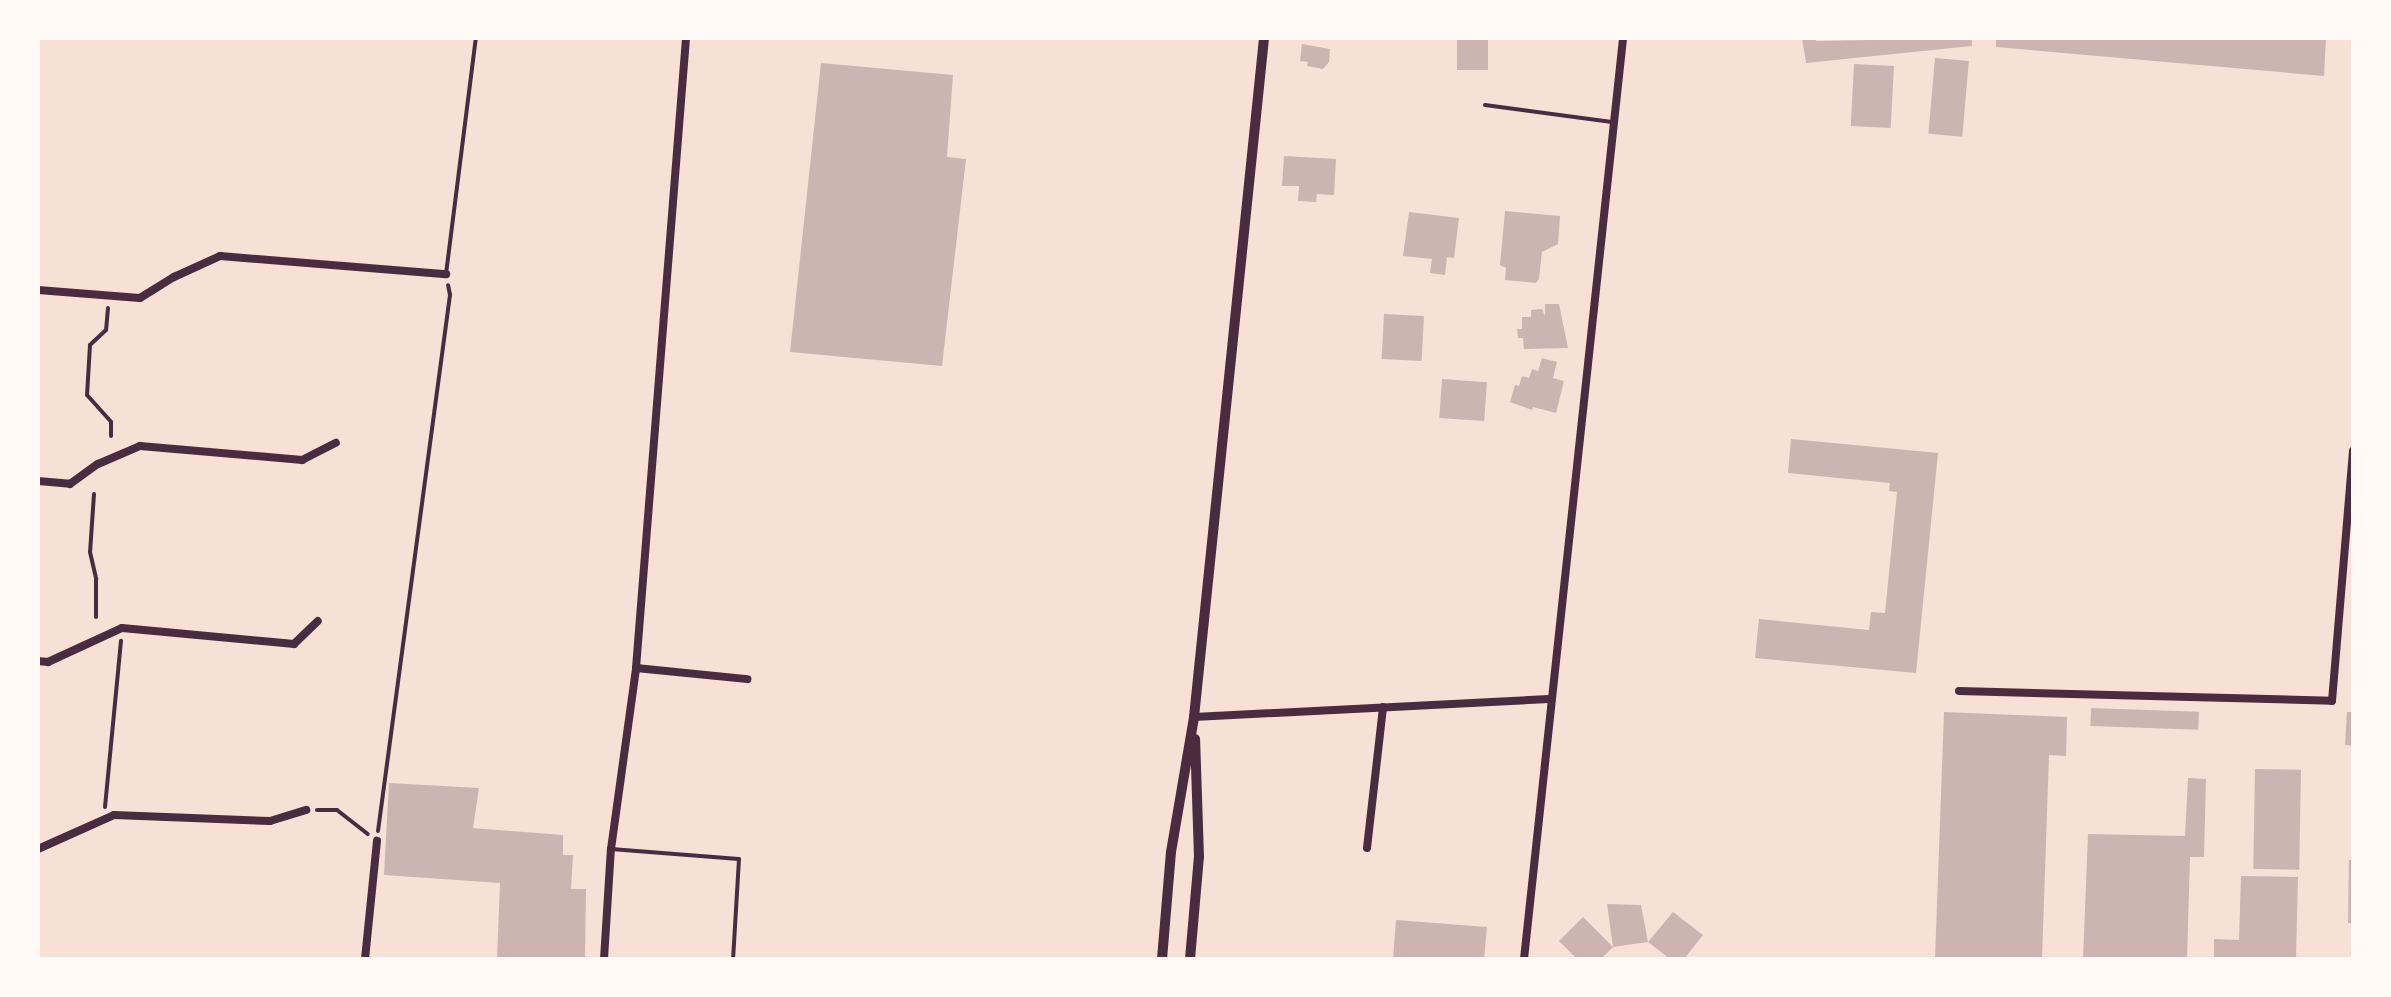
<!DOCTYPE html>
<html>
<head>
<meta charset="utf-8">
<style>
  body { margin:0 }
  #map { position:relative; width:2391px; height:997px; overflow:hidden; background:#f7e1d7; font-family:"Work Sans",sans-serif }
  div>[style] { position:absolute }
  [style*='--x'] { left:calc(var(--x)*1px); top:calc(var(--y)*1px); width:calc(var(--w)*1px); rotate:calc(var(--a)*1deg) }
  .building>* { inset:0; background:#ccb4b1; transform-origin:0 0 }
  .path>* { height:4px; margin:-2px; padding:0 2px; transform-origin:2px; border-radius:2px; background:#4a2c40 }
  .service>* { height:4px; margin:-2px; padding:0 2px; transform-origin:2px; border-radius:2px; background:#4a2c40 }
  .minor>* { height:8px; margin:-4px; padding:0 4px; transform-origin:4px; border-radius:4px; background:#4a2c40 }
  .tertiary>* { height:10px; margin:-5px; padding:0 5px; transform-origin:5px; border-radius:5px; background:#4a2c40 }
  span { translate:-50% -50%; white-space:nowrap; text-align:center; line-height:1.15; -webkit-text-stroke:8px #fffaf5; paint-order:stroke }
  .frame { position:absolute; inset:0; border:40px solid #fffaf5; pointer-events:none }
</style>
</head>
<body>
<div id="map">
  <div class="building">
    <div style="left:1457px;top:38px;width:31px;height:32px"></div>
    <div style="clip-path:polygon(1802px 38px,1815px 38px,1816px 41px,1972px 38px,1972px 46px,1806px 63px)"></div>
    <div style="clip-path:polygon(1996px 38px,2326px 38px,2324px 76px,1996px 47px)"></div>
    <div style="clip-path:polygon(1302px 44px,1330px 49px,1329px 62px,1323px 69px,1307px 66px,1308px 62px,1300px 61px)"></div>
    <div style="left:1935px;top:58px;width:34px;height:76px;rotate:5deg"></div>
    <div style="clip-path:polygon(821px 63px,953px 75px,947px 157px,966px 159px,942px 366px,790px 352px)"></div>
    <div style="left:1854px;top:64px;width:40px;height:62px;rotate:3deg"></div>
    <div style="clip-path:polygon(1284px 156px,1336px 159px,1334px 195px,1317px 194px,1316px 202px,1298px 201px,1299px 186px,1282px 186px)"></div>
    <div style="clip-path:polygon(1505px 211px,1560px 216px,1558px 244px,1542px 252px,1539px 279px,1536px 283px,1505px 280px,1506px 268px,1500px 265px)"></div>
    <div style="clip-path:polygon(1409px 212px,1459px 218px,1454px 258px,1447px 257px,1445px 275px,1430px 273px,1432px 259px,1403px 256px)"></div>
    <div style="clip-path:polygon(1545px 304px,1559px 304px,1568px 348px,1524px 349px,1523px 338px,1518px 338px,1517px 329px,1522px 329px,1522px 317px,1531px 317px,1531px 310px,1542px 309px,1545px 316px)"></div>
    <div style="left:1384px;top:314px;width:40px;height:45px;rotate:3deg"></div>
    <div style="clip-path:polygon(1542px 358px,1557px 362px,1553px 378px,1564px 381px,1556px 413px,1533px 407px,1532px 410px,1510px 402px,1515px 385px,1519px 386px,1522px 376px,1529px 378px,1532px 369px,1538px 371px)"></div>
    <div style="left:1442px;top:379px;width:45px;height:39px;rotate:4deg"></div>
    <div style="clip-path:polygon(1791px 439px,1938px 453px,1916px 673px,1755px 658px,1759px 619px,1869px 630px,1871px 612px,1885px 613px,1897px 492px,1889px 491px,1890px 483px,1788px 473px)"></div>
    <div style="left:2091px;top:708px;width:108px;height:18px;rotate:2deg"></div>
    <div style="clip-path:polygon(1944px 712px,2067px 717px,2066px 756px,2049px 755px,2042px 959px,1935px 959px)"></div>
    <div style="clip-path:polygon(2347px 712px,2353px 712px,2353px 746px,2345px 745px)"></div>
    <div style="left:2255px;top:769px;width:46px;height:100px;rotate:1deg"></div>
    <div style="clip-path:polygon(2188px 778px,2206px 779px,2204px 857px,2190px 857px,2187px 959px,2083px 959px,2088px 834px,2185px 836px)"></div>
    <div style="clip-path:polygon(389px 783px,479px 788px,473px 828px,563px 835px,563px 855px,573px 855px,571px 889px,586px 889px,585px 959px,497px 959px,500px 883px,384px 875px)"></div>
    <div style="clip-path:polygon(2349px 860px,2353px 860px,2353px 923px,2348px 923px)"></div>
    <div style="clip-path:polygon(2241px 876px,2298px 877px,2296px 959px,2214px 959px,2214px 939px,2239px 940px)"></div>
    <div style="clip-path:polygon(1607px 904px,1641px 905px,1648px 942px,1613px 947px)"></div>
    <div style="clip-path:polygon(1673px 912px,1703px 935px,1684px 959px,1670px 959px,1648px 942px)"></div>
    <div style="clip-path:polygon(1583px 917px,1613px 947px,1601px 959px,1577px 959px,1559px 941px)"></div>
    <div style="clip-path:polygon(1396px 920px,1487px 927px,1484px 959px,1393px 959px)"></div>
  </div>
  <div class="path">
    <div style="--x:108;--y:308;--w:22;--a:95"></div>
    <div style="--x:106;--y:330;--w:22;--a:137"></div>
    <div style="--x:90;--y:345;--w:50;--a:93.4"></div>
    <div style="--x:87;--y:395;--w:36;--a:48"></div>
    <div style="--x:111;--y:422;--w:14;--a:90"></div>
    <div style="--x:94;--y:494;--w:58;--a:93.9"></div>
    <div style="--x:90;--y:552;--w:28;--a:77"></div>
    <div style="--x:96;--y:579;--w:38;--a:90"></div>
    <div style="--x:105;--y:807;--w:167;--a:-84.5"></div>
    <div style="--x:317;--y:810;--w:20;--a:0"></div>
    <div style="--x:337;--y:810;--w:39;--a:38"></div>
    <div style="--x:378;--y:831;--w:541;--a:-82.35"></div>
    <div style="--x:450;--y:295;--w:10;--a:-101"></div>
  </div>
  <div class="service">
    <div style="--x:1485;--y:105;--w:128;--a:7.6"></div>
    <div style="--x:446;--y:274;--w:238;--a:-82.8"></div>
    <div style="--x:611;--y:849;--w:128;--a:4.5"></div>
    <div style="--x:739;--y:859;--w:100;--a:93.4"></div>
  </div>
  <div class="minor">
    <div style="--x:38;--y:290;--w:102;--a:4.5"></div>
    <div style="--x:140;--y:298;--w:40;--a:-32"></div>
    <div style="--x:174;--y:277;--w:51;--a:-24.5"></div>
    <div style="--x:220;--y:256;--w:227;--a:4.6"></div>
    <div style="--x:38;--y:481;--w:32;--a:5"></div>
    <div style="--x:70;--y:484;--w:34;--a:-36"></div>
    <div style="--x:98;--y:464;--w:46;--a:-23.2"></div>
    <div style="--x:140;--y:446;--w:163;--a:4.9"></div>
    <div style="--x:302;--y:460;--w:38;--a:-27"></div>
    <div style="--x:38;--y:661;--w:10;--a:6"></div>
    <div style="--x:48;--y:662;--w:81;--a:-24.7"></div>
    <div style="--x:122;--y:628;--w:173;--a:5.3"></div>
    <div style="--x:294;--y:644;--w:33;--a:-44"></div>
    <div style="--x:636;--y:668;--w:112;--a:5.7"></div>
    <div style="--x:1959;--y:691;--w:373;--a:1.5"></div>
    <div style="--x:2332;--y:701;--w:251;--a:-85.2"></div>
    <div style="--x:1194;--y:717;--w:355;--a:-2.9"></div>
    <div style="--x:1367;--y:848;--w:142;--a:-83.5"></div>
    <div style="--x:38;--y:849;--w:83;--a:-24.1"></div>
    <div style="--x:114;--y:815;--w:156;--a:2.2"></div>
    <div style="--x:270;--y:821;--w:38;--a:-17"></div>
    <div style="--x:365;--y:959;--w:119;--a:-84.2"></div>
    <div style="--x:604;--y:959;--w:110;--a:-86.4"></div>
    <div style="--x:611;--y:849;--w:183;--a:-82.1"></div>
    <div style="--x:636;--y:668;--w:632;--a:-85.46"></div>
    <div style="--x:1524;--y:959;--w:926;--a:-83.86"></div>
  </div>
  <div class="tertiary">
    <div style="--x:1162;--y:959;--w:107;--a:-85.2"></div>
    <div style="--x:1171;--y:852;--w:137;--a:-80.3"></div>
    <div style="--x:1194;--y:717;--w:683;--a:-84.11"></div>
    <div style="--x:1190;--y:959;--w:102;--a:-85"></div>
    <div style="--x:1199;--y:857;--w:118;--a:-91.9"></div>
  </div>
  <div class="frame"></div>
</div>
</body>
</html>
